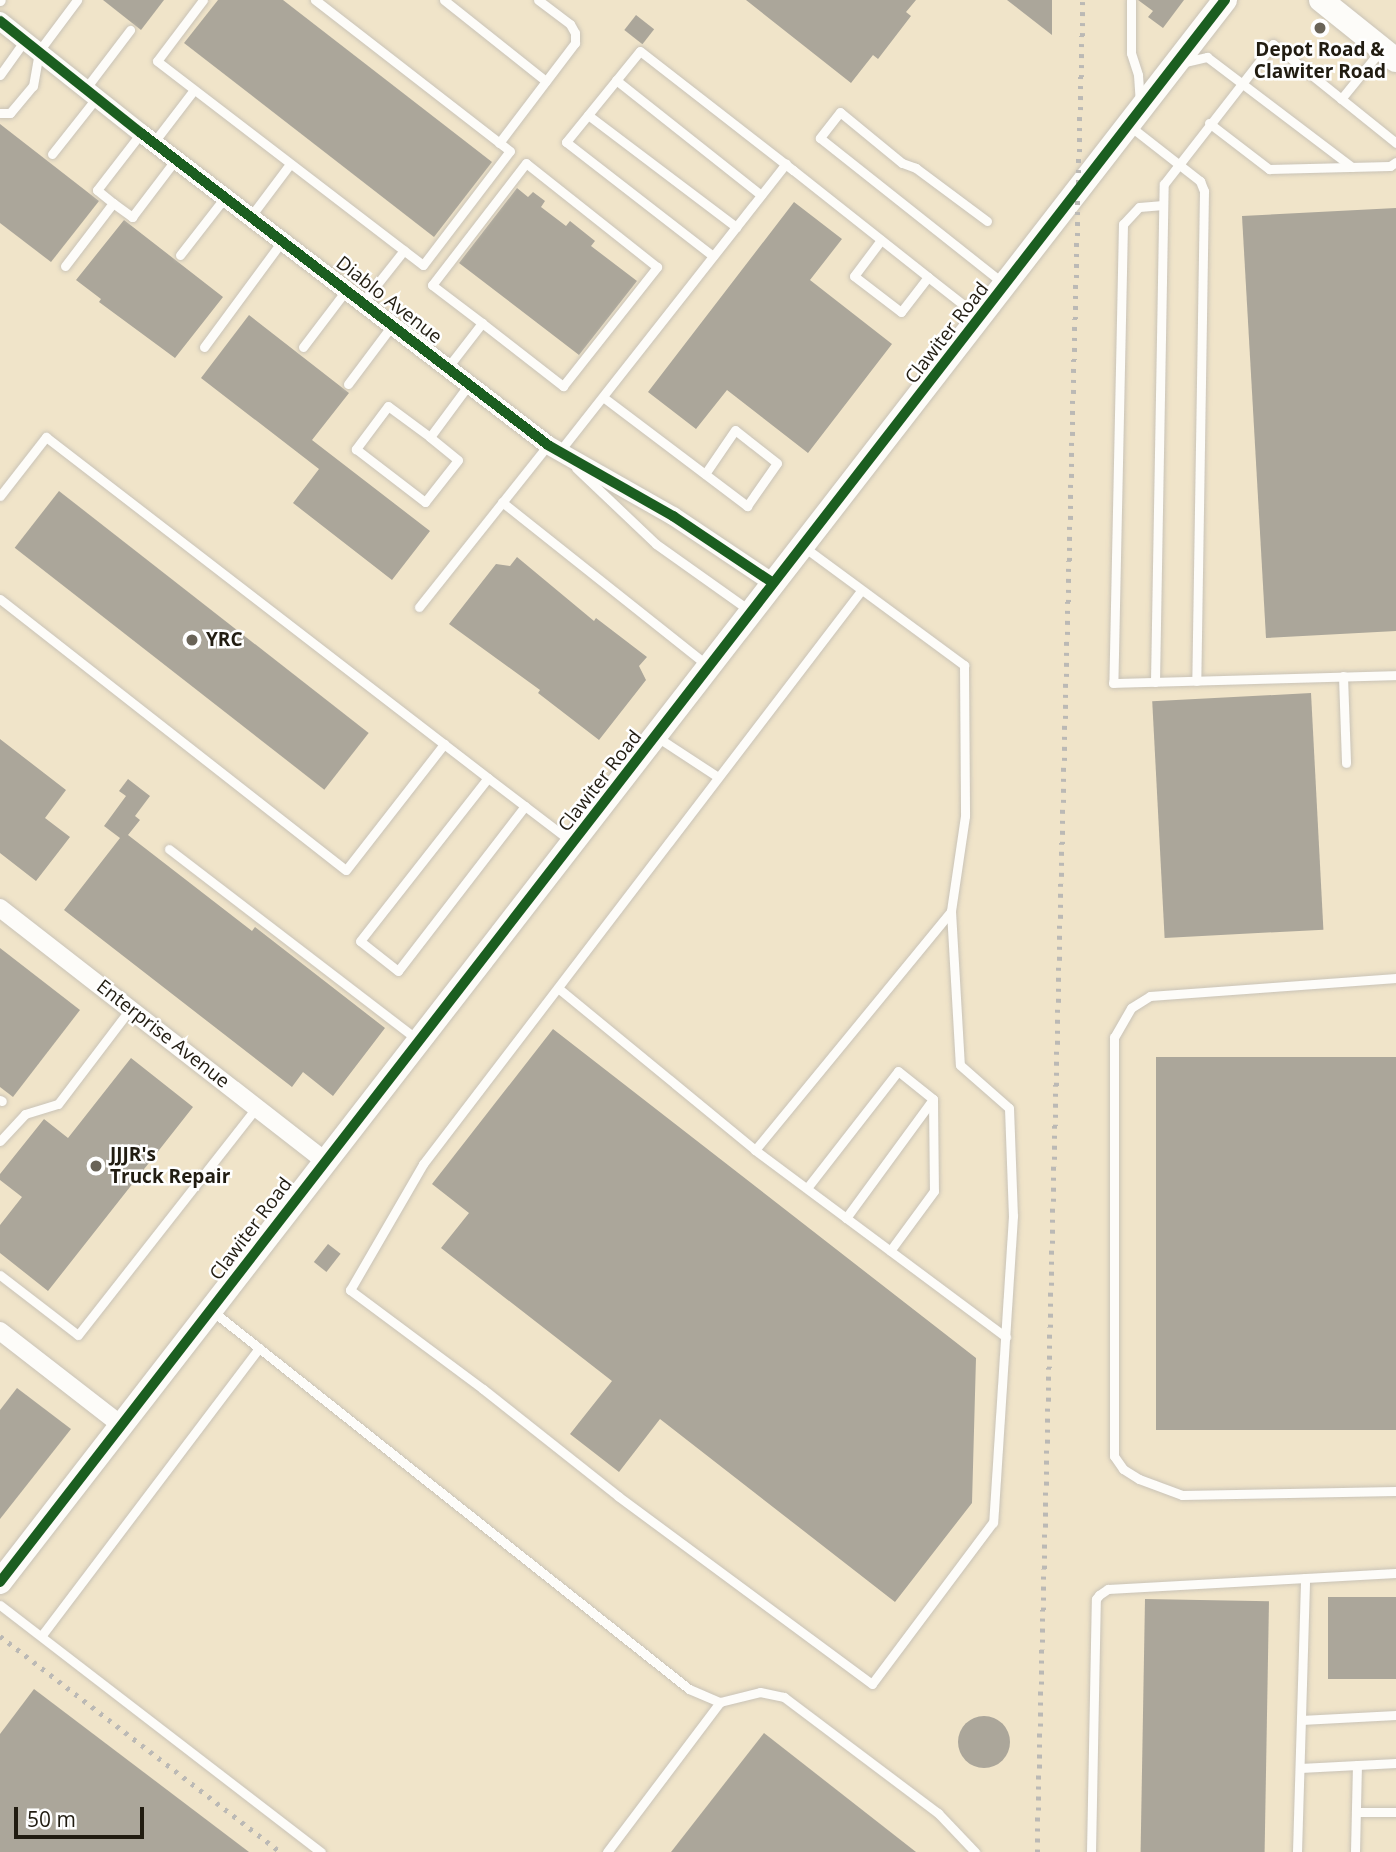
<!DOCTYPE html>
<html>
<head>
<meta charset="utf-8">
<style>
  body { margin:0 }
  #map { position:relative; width:1396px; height:1852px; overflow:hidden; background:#efe8d8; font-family:"Open Sans",sans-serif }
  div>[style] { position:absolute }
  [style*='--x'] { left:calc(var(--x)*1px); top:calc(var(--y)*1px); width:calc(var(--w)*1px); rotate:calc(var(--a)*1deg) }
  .built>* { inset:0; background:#f0e4c9; transform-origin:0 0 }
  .building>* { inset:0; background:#aba69a; transform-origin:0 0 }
  .round { border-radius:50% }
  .roads { filter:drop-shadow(0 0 2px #c9c3b7) drop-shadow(0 0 2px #c9c3b7) }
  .lane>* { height:9px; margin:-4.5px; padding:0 4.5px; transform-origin:4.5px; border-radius:4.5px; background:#fdfcf9 }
  .street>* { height:18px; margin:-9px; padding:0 9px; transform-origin:9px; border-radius:9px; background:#fdfcf9 }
  .secondary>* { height:24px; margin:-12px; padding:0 12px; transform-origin:12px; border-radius:12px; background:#fdfcf9 }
  .rail>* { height:5px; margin-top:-2.5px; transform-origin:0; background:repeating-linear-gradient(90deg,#bbb9b5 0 3.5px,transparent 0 10.5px) }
  .cycleway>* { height:10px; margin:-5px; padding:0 5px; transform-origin:5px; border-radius:5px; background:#1b5e20 }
  .dots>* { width:19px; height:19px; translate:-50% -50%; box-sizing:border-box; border:4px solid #fff; border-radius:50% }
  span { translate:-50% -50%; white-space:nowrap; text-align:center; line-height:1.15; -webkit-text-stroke:5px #fff; paint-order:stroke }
  .poi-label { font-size:19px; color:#211c11; font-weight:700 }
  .left { translate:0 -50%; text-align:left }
  .street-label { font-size:19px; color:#211c11 }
  .scale { position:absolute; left:14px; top:1807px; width:130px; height:32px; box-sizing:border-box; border:4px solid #211c11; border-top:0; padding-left:9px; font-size:21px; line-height:24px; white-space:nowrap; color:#211c11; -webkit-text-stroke:5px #fff; paint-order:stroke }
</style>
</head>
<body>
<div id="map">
  <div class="built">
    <div style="left:0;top:0;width:1396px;height:1852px"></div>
  </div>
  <div class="building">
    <div style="clip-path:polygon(103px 0,164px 0,141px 30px)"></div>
    <div style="clip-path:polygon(218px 0,283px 0,492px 162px,434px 237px,184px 43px)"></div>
    <div style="clip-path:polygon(746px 0,916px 0,906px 12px,911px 16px,878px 59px,873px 55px,851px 83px)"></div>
    <div style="clip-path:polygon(1007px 0,1052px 0,1052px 35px)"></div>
    <div style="clip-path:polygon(1138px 0,1184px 0,1163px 28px,1148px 17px,1153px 11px)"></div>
    <div style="left:636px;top:15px;width:23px;height:19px;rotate:38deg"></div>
    <div style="clip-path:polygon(0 124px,99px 201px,51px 262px,0 223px)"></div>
    <div style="clip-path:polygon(517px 188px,528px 197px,533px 192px,545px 201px,541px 207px,566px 226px,570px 221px,595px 241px,591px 246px,637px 281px,579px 355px,459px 263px)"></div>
    <div style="clip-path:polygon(794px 202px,842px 239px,810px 280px,892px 344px,808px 453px,727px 390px,696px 429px,648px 392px)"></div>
    <div style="clip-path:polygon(1396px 208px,1396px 631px,1266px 638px,1242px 216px)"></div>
    <div style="clip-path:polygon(124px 220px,223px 297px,175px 358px,99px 302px,101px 299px,76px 280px)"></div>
    <div style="clip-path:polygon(249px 315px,349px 393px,312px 440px,430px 531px,392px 580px,293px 503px,319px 469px,201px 378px)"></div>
    <div style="left:59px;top:491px;width:393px;height:72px;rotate:38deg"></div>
    <div style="clip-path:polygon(517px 557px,594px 621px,596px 618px,647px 657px,639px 666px,646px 680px,599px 740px,538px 693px,540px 690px,449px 624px,496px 564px,510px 566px)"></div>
    <div style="left:1311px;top:693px;width:237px;height:159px;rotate:87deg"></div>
    <div style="clip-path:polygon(0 739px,66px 790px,45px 818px,70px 837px,36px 881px,0 853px)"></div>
    <div style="clip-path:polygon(128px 779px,150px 796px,135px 816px,140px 820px,128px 835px,252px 931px,255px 927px,385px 1028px,333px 1096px,303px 1072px,292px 1087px,64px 910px,120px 838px,104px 826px,126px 796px,119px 791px)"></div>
    <div style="clip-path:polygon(0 948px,80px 1010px,13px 1097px,0 1087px)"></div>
    <div style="clip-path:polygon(553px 1029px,976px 1358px,972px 1503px,895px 1602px,660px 1419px,619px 1472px,570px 1434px,612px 1381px,441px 1248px,469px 1213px,432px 1184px)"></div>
    <div style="left:1396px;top:1057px;width:373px;height:240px;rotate:90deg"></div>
    <div style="clip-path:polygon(131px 1058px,193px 1107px,48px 1291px,0 1253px,0 1225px,22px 1197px,0 1180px,0 1174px,44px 1119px,68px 1138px)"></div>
    <div style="left:328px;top:1244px;width:16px;height:23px;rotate:38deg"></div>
    <div style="clip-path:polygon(17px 1388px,71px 1429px,0 1519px,0 1410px)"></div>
    <div style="left:1396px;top:1597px;width:82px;height:68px;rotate:90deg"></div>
    <div style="left:1145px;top:1599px;width:124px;height:253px;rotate:1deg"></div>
    <div style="clip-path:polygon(34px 1689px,249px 1852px,0 1852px,0 1734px)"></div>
    <div class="round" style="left:958px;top:1716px;width:52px;height:52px"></div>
    <div style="clip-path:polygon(764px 1733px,916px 1852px,671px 1852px)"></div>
  </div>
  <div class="roads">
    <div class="lane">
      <div style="--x:203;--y:0;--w:76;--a:127"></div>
      <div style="--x:157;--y:61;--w:335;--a:37.5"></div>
      <div style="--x:423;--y:265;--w:143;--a:-52.7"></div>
      <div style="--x:510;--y:151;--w:247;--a:-142.2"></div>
      <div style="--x:444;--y:0;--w:130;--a:38.5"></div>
      <div style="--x:1131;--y:0;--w:53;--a:90"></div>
      <div style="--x:1131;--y:53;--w:23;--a:72"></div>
      <div style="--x:1138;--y:75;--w:26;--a:86"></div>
      <div style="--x:0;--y:1;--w:1;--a:-45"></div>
      <div style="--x:1185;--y:62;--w:23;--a:-13"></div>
      <div style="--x:1207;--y:57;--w:182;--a:37.2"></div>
      <div style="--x:0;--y:75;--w:43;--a:-54.5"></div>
      <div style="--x:616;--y:80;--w:185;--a:38.4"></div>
      <div style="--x:86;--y:88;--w:73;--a:-52.8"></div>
      <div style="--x:1341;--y:99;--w:62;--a:-50.9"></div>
      <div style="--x:0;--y:113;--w:10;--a:0"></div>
      <div style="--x:10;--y:113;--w:35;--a:-50"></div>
      <div style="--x:33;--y:86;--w:36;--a:-80"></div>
      <div style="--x:39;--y:51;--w:64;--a:-53.3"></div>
      <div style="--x:588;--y:115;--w:186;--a:37.1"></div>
      <div style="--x:1209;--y:123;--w:76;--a:37.5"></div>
      <div style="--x:1269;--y:169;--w:121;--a:-1.4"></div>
      <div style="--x:1390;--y:166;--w:7;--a:-34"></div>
      <div style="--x:1131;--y:127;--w:88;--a:38"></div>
      <div style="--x:1200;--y:181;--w:11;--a:68"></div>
      <div style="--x:1204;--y:191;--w:490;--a:90.9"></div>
      <div style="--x:141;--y:133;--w:72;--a:127.7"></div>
      <div style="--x:97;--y:190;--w:21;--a:39"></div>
      <div style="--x:113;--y:203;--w:24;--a:36"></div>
      <div style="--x:132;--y:217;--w:73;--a:-52.8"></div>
      <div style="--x:154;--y:142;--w:64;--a:-52.6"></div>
      <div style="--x:499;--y:143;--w:126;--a:-52.8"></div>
      <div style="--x:575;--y:43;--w:10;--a:-90"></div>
      <div style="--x:575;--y:33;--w:10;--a:-119"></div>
      <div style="--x:570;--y:24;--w:40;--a:-143"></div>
      <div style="--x:52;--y:154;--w:73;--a:-51.7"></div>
      <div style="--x:1163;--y:205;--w:24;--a:175"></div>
      <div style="--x:1139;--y:207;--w:23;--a:133"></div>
      <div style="--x:1123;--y:224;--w:459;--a:91.2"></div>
      <div style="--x:1113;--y:683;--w:283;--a:-1.6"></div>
      <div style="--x:251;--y:216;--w:65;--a:-53.1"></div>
      <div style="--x:987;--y:221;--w:89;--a:-143.3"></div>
      <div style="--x:916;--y:168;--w:15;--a:-160"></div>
      <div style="--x:902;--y:163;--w:80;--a:-140.6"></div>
      <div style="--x:840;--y:112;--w:33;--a:128"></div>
      <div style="--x:820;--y:138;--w:235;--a:38.4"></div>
      <div style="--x:180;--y:255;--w:75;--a:-52.1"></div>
      <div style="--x:713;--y:256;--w:186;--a:-142.2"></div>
      <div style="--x:566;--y:142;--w:117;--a:-50.9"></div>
      <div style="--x:640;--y:51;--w:194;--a:37.9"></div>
      <div style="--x:793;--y:170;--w:172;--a:38.4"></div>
      <div style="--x:928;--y:277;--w:44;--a:127.6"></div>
      <div style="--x:901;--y:312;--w:59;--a:-142.5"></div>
      <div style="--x:854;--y:276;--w:45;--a:-53.1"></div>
      <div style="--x:65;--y:266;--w:79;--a:-52.7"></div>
      <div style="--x:928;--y:277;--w:65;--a:38.1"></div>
      <div style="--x:363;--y:302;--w:66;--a:-51.7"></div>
      <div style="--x:204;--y:347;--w:133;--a:-53.6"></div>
      <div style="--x:303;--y:347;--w:73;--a:-52.8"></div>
      <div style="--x:448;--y:367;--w:56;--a:-52.3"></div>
      <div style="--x:482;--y:323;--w:103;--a:37.9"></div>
      <div style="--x:563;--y:386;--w:152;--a:-51.7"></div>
      <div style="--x:657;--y:267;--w:167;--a:-141.6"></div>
      <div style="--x:526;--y:163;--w:154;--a:127.6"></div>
      <div style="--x:432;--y:285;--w:63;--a:37.2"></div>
      <div style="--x:348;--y:384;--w:75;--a:-53.1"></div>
      <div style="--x:603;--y:397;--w:181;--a:37.1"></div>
      <div style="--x:747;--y:506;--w:52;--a:-55.1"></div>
      <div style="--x:777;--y:463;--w:53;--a:-141.8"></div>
      <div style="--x:735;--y:430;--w:53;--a:124.3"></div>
      <div style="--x:430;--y:437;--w:52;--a:-143.6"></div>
      <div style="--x:388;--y:406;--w:54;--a:126.7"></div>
      <div style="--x:356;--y:449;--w:87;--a:37.5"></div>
      <div style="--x:425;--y:502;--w:53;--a:-51.8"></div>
      <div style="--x:458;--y:460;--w:36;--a:-141"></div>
      <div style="--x:430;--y:437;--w:67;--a:-53.5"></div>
      <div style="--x:561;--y:454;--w:3;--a:-135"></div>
      <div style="--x:559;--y:452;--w:367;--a:-51.8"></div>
      <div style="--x:576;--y:468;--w:110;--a:43.5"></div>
      <div style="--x:656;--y:544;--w:114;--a:35.4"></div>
      <div style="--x:0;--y:496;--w:75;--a:-52.1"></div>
      <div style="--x:46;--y:437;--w:558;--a:37.65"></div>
      <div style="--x:502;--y:502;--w:260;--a:38.5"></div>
      <div style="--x:804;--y:547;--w:199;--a:36.4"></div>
      <div style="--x:964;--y:665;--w:151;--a:89.6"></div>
      <div style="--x:965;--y:816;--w:96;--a:98.4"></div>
      <div style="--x:951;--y:911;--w:154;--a:86.7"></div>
      <div style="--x:960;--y:1065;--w:65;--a:41.3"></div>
      <div style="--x:1009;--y:1108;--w:108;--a:87.9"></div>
      <div style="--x:1013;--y:1216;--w:307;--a:93.7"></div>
      <div style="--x:993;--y:1522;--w:202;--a:126.8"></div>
      <div style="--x:872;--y:1684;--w:316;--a:-143.5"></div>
      <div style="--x:618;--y:1496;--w:172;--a:-141.6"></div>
      <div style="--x:483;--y:1389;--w:166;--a:-143.3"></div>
      <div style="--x:350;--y:1290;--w:146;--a:-59.9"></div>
      <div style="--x:423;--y:1164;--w:720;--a:-52.62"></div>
      <div style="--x:0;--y:599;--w:439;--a:38.1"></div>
      <div style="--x:346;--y:870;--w:160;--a:-52.1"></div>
      <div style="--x:419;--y:607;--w:207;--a:-51.5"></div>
      <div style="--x:1343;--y:676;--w:87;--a:88"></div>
      <div style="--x:1155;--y:682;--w:498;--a:-89"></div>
      <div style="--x:1164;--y:184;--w:177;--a:-52.1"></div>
      <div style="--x:1273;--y:44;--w:158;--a:38.8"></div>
      <div style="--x:657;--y:737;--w:73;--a:33.3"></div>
      <div style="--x:525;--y:806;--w:208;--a:127.6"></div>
      <div style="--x:398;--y:971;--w:48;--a:-141.7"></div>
      <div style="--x:360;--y:941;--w:207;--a:-51.9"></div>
      <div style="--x:488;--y:778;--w:106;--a:37.3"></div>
      <div style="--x:169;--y:849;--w:314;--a:37.5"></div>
      <div style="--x:1396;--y:978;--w:247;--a:175.8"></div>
      <div style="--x:1150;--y:996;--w:22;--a:148"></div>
      <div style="--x:1131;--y:1008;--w:34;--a:120"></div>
      <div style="--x:1114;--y:1037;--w:419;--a:90"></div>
      <div style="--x:1114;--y:1456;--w:16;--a:55"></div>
      <div style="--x:1123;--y:1469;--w:19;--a:32"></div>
      <div style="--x:1139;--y:1479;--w:46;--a:20.4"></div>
      <div style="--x:1182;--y:1495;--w:214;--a:-1.1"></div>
      <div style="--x:558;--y:988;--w:255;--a:39.4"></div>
      <div style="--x:755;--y:1150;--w:313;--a:36.7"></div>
      <div style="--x:0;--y:1100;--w:2;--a:27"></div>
      <div style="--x:0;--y:1141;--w:37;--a:-47"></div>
      <div style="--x:25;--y:1114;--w:34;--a:-17"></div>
      <div style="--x:58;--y:1104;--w:119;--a:-52.8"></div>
      <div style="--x:755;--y:1150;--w:309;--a:-50.6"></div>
      <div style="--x:807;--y:1188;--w:148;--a:-52.1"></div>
      <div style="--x:898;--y:1071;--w:45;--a:38.7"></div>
      <div style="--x:933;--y:1099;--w:92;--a:89.4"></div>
      <div style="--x:934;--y:1191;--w:74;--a:126.3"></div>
      <div style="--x:846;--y:1218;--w:147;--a:-53.8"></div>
      <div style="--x:0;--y:1275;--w:98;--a:37.6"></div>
      <div style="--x:78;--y:1335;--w:290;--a:-51.9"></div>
      <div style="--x:211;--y:1310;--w:610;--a:38.41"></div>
      <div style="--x:689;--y:1689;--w:34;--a:23"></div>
      <div style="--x:720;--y:1702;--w:41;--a:-14"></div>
      <div style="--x:760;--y:1692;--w:25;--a:12"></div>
      <div style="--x:784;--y:1697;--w:193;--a:37"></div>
      <div style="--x:938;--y:1813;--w:54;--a:46.5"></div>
      <div style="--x:0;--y:1605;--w:405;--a:37.6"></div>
      <div style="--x:42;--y:1635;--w:360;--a:-52.9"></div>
      <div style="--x:1301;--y:1720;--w:95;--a:-3"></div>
      <div style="--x:1300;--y:1768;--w:96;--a:-3"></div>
      <div style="--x:1356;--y:1812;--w:40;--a:0"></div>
      <div style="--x:607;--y:1852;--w:188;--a:-53"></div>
      <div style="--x:1091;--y:1852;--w:253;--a:-88.9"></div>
      <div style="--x:1096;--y:1599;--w:5;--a:-53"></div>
      <div style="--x:1099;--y:1595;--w:11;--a:-34"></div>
      <div style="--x:1108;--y:1589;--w:288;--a:-3.2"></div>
      <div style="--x:1297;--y:1852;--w:274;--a:-88.3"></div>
      <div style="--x:1355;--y:1852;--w:87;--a:-88.7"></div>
    </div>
    <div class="street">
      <div style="--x:0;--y:21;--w:180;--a:38.5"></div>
      <div style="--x:141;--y:133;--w:513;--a:37.47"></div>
      <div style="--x:548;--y:445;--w:144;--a:29.6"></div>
      <div style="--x:673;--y:516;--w:120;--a:33.8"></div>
      <div style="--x:0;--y:908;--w:412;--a:37.9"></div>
      <div style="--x:0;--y:1331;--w:153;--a:37.8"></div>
    </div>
    <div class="secondary">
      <div style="--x:1321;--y:0;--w:96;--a:38.7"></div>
      <div style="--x:0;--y:1582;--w:2001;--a:-52.25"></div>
    </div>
  </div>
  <div class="rail">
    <div style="--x:0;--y:1636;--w:354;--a:37.6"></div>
    <div style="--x:1037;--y:1852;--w:1853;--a:-88.58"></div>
  </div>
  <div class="cycleway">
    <div style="--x:0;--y:21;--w:180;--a:38.5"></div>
    <div style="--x:141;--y:133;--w:513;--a:37.47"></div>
    <div style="--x:548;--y:445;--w:144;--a:29.6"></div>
    <div style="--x:673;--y:516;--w:120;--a:33.8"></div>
    <div style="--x:0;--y:1582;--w:2001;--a:-52.25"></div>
  </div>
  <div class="dots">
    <div style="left:1320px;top:28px;background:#696357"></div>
    <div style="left:192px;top:640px;background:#696357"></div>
    <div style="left:96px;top:1166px;background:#696357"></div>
  </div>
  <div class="poi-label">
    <span style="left:1320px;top:61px">Depot Road &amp;<br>Clawiter Road</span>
    <span class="left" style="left:206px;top:640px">YRC</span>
    <span class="left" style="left:110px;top:1166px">JJJR's<br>Truck Repair</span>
  </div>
  <div class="street-label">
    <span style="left:389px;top:300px;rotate:38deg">Diablo Avenue</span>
    <span style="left:947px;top:333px;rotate:-52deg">Clawiter Road</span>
    <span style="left:600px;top:781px;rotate:-52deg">Clawiter Road</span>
    <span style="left:163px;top:1034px;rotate:38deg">Enterprise Avenue</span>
    <span style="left:251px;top:1229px;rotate:-53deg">Clawiter Road</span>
  </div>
  <div class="scale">50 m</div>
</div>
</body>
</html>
